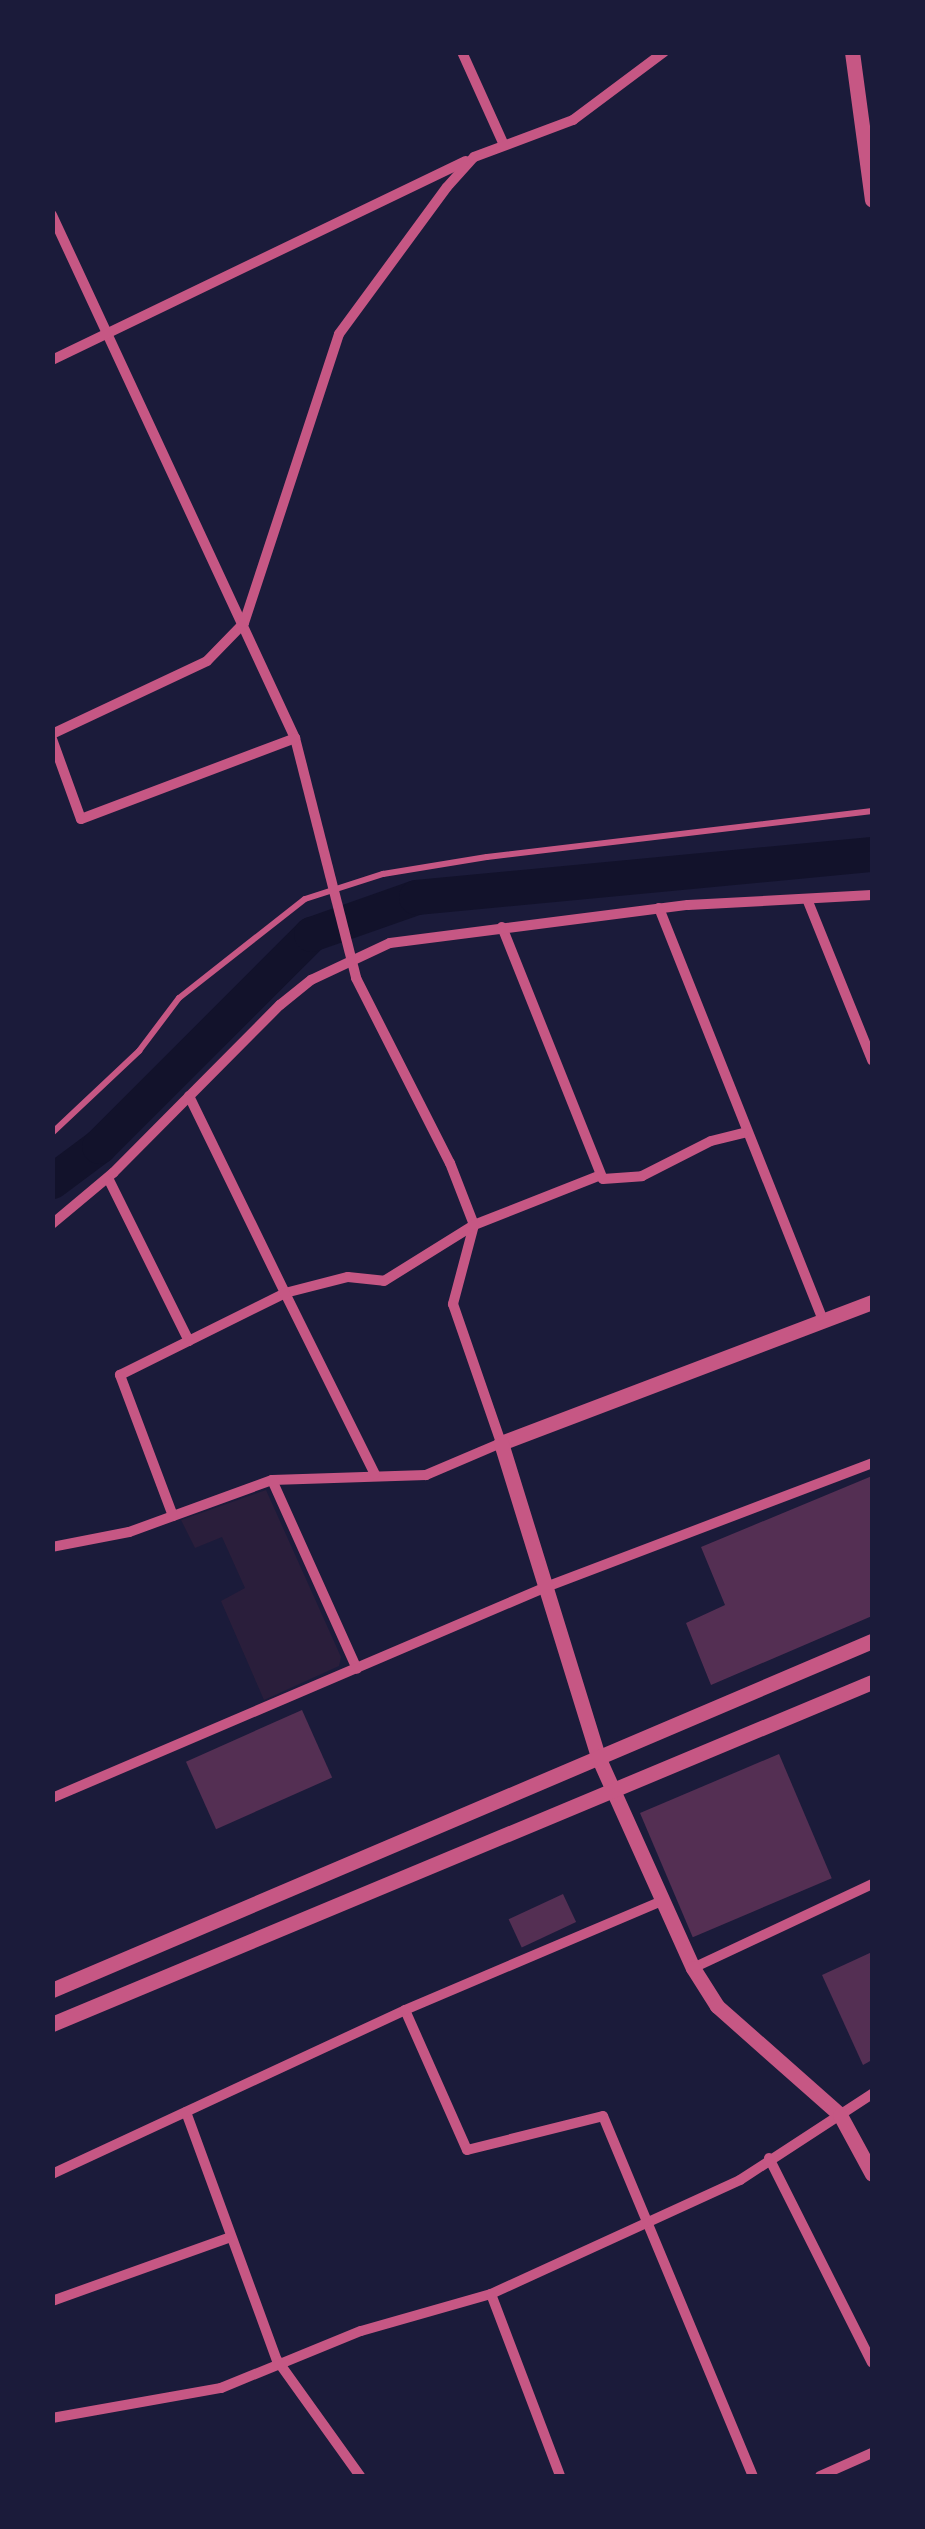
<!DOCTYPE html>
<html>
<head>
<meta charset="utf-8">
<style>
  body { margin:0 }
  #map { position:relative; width:925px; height:2529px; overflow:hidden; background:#1b1b3a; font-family:"Source Sans 3",sans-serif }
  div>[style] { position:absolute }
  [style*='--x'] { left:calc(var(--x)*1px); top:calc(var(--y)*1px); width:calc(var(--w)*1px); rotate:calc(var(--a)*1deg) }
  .green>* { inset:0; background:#2a1e3b }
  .river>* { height:35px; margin:-17.5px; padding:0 17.5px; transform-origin:17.5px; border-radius:17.5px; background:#12122b }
  .building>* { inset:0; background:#542f53; transform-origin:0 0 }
  .service>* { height:6px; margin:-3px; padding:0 3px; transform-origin:3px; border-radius:3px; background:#c65784 }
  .minor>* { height:10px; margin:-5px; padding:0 5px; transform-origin:5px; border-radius:5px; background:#c65784 }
  .tertiary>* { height:15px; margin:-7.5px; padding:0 7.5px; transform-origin:7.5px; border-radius:7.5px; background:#c65784 }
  span { translate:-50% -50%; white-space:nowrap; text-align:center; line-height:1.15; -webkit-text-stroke:10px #1b1b3a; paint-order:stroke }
  .frame { position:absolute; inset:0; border:55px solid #1b1b3a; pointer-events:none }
</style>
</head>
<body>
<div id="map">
  <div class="green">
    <div style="clip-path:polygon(266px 1490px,341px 1657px,339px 1666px,264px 1700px,221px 1601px,245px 1588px,222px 1537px,195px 1548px,181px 1520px)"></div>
  </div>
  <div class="river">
    <div style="--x:52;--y:1181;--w:59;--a:-36.7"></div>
    <div style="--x:99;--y:1146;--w:300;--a:-45"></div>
    <div style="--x:311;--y:934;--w:111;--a:-19.4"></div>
    <div style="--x:416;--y:897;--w:458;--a:-5.4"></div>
  </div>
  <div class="building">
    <div style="clip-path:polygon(872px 1476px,872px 1616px,711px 1685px,686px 1623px,725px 1605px,701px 1547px)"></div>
    <div style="left:302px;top:1710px;width:74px;height:127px;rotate:66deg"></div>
    <div style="left:779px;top:1754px;width:135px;height:151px;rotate:67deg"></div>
    <div style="left:563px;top:1894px;width:31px;height:60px;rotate:65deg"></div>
    <div style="clip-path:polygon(872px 1952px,872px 2060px,863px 2065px,822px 1975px)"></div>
  </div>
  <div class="service">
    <div style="--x:52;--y:1133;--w:120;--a:-43.3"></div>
    <div style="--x:139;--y:1051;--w:66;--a:-53"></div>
    <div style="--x:179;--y:998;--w:160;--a:-38.2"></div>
    <div style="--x:305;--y:899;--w:82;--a:-17.8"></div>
    <div style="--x:383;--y:874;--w:105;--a:-9.3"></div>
    <div style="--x:487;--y:857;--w:388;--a:-6.8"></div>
  </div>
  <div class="minor">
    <div style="--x:462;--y:52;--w:102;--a:65.7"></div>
    <div style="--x:52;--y:215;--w:577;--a:65.08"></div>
    <div style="--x:295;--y:738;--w:248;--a:75.7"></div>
    <div style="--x:356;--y:978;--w:208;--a:63.1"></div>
    <div style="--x:450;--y:1163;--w:66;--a:68.8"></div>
    <div style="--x:474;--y:1225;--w:82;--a:104.9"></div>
    <div style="--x:453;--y:1304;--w:147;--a:70.9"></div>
    <div style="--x:501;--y:1443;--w:82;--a:156.9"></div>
    <div style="--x:426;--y:1475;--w:154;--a:178.1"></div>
    <div style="--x:272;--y:1480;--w:152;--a:160"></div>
    <div style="--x:129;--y:1532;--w:78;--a:169"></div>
    <div style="--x:52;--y:360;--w:459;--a:-25.7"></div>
    <div style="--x:52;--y:734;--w:171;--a:-25.2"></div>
    <div style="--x:207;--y:661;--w:53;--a:-45.8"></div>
    <div style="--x:244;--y:623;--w:304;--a:-71.8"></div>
    <div style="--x:339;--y:334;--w:182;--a:-53.7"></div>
    <div style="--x:447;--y:187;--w:40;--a:-48"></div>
    <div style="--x:474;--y:157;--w:106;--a:-20.5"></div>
    <div style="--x:573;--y:120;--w:114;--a:-36.8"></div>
    <div style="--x:52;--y:739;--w:85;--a:70.1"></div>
    <div style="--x:81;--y:819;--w:229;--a:-20.7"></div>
    <div style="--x:807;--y:899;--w:174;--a:68"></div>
    <div style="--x:659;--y:908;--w:443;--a:68.3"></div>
    <div style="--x:502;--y:927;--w:271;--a:68.2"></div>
    <div style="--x:603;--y:1179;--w:39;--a:-4"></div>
    <div style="--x:642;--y:1176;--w:77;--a:-26.9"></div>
    <div style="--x:711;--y:1141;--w:36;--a:-14"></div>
    <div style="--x:189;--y:1096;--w:219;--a:64"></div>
    <div style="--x:285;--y:1293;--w:65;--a:-14.3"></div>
    <div style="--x:348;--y:1277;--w:36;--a:6"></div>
    <div style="--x:384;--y:1281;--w:106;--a:-31.9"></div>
    <div style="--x:474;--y:1225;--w:136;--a:-21.5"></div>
    <div style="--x:108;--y:1178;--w:182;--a:63.6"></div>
    <div style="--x:52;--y:1224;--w:80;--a:-39.9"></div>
    <div style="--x:113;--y:1173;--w:237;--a:-45.2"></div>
    <div style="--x:280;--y:1005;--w:40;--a:-39"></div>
    <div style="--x:311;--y:980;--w:87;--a:-25.1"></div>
    <div style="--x:390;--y:943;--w:300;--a:-7.3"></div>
    <div style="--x:688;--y:905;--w:184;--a:-3.1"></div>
    <div style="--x:272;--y:1480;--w:207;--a:65.8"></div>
    <div style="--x:173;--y:1516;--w:151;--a:-110.6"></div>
    <div style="--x:120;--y:1375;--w:184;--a:-26.4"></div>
    <div style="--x:285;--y:1293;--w:202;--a:63.6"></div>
    <div style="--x:52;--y:1798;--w:537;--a:-23.13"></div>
    <div style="--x:546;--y:1587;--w:349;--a:-20.8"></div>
    <div style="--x:693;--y:1968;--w:198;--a:-25.1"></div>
    <div style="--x:405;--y:2010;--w:153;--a:66.1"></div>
    <div style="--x:467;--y:2150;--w:140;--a:-14"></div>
    <div style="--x:603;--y:2116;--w:390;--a:67.4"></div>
    <div style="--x:186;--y:2112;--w:264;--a:69.9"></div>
    <div style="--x:277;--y:2360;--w:143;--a:54.4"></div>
    <div style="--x:769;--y:2158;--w:229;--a:63.3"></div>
    <div style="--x:52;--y:2174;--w:389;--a:-24.9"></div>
    <div style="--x:405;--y:2010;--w:279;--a:-23"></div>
    <div style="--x:491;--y:2294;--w:195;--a:69.2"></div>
    <div style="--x:52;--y:2301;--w:190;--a:-19.7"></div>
    <div style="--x:52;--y:2418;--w:172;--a:-10.1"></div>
    <div style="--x:221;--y:2388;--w:151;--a:-22.2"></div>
    <div style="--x:361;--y:2331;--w:135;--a:-15.9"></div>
    <div style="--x:491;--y:2294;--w:274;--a:-24.6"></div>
    <div style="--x:740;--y:2180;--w:158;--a:-33.1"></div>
    <div style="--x:820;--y:2476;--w:57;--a:-23.9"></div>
  </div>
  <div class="tertiary">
    <div style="--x:852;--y:52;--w:149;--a:82.3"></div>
    <div style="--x:872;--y:1302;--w:397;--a:159.2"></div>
    <div style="--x:501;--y:1443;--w:331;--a:72.8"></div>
    <div style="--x:599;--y:1759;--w:229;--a:65.8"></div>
    <div style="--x:693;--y:1968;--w:45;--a:57.7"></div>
    <div style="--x:717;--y:2006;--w:164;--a:41.5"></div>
    <div style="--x:840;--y:2115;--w:67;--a:61.5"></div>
    <div style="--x:52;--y:1990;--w:891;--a:-23.06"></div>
    <div style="--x:52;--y:2024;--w:888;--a:-22.64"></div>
  </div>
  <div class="frame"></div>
</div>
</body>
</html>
